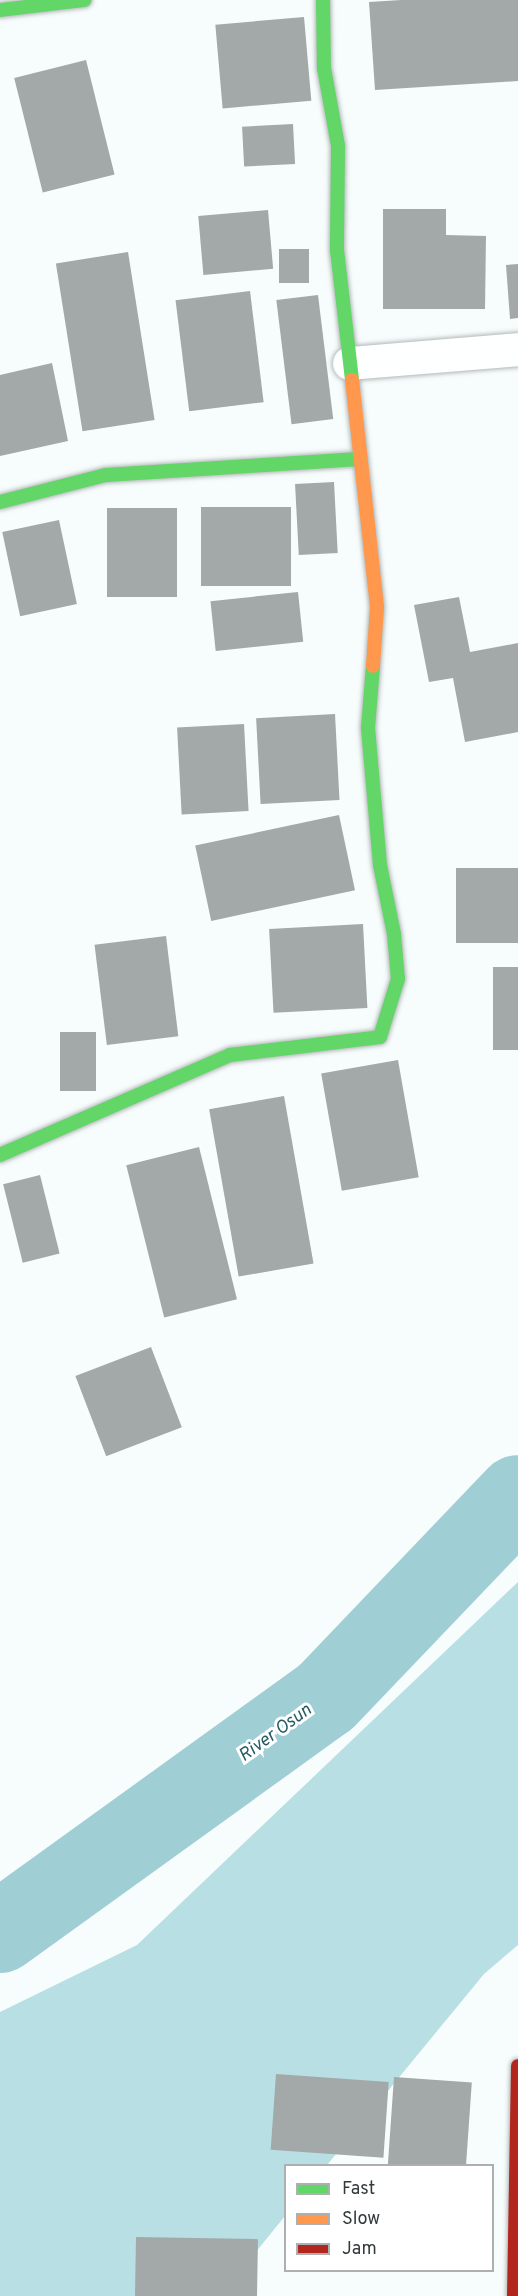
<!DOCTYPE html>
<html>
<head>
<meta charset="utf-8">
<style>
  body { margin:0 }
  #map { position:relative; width:518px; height:2296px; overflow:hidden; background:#f7fcfc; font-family:Overpass,sans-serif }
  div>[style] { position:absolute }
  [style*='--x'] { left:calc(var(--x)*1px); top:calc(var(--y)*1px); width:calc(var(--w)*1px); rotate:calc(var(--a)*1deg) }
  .forest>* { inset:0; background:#b8dfe3 }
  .river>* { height:82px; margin:-41px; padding:0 41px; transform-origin:41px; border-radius:41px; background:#9fced4 }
  .building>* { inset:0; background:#a3a8a9; transform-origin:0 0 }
  .roads { filter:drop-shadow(0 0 2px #b4b9ba) drop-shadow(0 0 2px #b4b9ba) }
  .street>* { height:33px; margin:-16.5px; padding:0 16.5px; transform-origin:16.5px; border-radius:16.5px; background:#feffff }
  .fast>* { height:14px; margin:-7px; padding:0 7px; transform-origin:7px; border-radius:7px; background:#63d668 }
  .slow>* { height:14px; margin:-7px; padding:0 7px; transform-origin:7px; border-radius:7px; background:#ff974d }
  .jam>* { height:14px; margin:-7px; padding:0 7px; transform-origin:7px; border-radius:7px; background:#b3261e }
  span { translate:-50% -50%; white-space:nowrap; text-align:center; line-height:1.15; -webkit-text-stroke:6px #fff; paint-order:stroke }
  .water-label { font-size:18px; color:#245c62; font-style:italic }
  .legend { position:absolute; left:284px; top:2164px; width:210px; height:108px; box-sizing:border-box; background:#fff; border:2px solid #adb0b1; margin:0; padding:8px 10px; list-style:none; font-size:18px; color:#333a3b }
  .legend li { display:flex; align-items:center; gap:12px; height:30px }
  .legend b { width:30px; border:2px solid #adb0b1 }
</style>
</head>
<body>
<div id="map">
  <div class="forest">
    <div style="clip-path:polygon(518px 1582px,518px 1945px,484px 1974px,327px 2165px,286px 2166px,285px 2216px,220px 2296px,0 2296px,0 2012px,137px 1945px)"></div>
  </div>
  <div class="river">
    <div style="--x:0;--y:1932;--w:400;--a:-35.8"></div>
    <div style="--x:325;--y:1698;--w:279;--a:-46.3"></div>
  </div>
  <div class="building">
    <div style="clip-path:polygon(401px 0,518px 0,518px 81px,375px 90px,369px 2px)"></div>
    <div style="left:304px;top:17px;width:84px;height:89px;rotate:85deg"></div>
    <div style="left:86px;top:60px;width:118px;height:74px;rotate:76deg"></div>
    <div style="left:293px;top:124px;width:40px;height:51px;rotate:87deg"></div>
    <div style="clip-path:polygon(383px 209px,446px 209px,446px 235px,486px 236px,485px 309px,383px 309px)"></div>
    <div style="left:268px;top:210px;width:59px;height:70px;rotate:85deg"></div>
    <div style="left:279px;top:249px;width:30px;height:34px"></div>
    <div style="left:128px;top:252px;width:170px;height:73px;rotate:81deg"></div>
    <div style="clip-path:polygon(518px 264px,518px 318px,510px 319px,506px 265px)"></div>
    <div style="left:250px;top:291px;width:112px;height:75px;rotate:83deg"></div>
    <div style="left:318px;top:295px;width:125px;height:42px;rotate:83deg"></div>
    <div style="clip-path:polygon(52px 363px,68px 441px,0 456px,0 375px)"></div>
    <div style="left:334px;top:482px;width:71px;height:39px;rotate:87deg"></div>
    <div style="left:201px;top:507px;width:90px;height:79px"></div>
    <div style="left:107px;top:508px;width:70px;height:89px"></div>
    <div style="left:59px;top:520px;width:86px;height:58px;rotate:78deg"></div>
    <div style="left:298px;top:592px;width:50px;height:88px;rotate:84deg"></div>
    <div style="clip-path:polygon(459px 597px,470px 652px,518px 643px,518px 732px,465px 742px,453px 678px,429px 682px,414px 605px)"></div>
    <div style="left:335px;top:714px;width:86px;height:79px;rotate:87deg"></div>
    <div style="left:244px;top:724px;width:87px;height:67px;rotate:87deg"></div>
    <div style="left:339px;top:815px;width:77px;height:147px;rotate:78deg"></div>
    <div style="left:518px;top:868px;width:75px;height:62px;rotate:90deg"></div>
    <div style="left:363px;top:924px;width:84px;height:94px;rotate:87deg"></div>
    <div style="left:166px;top:936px;width:101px;height:72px;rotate:83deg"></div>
    <div style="left:493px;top:967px;width:25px;height:83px"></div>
    <div style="left:60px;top:1032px;width:36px;height:59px"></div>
    <div style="left:398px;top:1060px;width:119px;height:78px;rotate:80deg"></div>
    <div style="left:284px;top:1096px;width:170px;height:76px;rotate:80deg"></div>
    <div style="left:199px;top:1147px;width:157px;height:75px;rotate:76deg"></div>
    <div style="left:40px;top:1175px;width:81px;height:38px;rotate:76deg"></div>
    <div style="left:151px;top:1347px;width:86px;height:81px;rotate:69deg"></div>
    <div style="left:276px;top:2074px;width:113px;height:76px;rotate:4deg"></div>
    <div style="left:394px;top:2077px;width:78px;height:88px;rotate:4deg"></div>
    <div style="left:136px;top:2237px;width:122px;height:59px;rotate:1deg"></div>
  </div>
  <div class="roads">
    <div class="street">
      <div style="--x:349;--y:363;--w:170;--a:-4.7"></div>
    </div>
    <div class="fast">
      <div style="--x:323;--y:0;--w:68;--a:89.2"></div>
      <div style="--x:324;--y:68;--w:79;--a:79.8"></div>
      <div style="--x:338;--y:146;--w:104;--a:90.6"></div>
      <div style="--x:337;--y:250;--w:131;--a:83.4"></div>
      <div style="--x:0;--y:10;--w:85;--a:-6.8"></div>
      <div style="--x:0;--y:502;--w:109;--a:-14.3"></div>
      <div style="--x:106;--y:475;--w:254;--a:-3.6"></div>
      <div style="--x:0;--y:1155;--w:251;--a:-23.5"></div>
      <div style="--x:230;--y:1055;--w:151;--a:-6.8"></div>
      <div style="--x:380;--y:1037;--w:61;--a:-72.8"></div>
      <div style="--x:398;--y:979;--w:45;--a:-95.1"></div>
      <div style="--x:394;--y:934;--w:70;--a:-101.5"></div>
      <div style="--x:380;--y:865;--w:138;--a:-95"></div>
      <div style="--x:368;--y:728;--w:62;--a:-85.4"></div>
    </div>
    <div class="slow">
      <div style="--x:352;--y:380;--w:228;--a:83.7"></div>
      <div style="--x:377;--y:607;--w:59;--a:93.9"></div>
    </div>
    <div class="jam">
      <div style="--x:514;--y:2296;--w:230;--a:-89"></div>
    </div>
  </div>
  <div class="water-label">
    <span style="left:276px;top:1734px;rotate:-36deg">River Osun</span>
  </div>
  <ul class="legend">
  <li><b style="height:8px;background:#63d668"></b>Fast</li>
  <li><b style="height:8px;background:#ff974d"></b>Slow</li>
  <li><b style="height:8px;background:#b3261e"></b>Jam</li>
  </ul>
</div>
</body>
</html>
